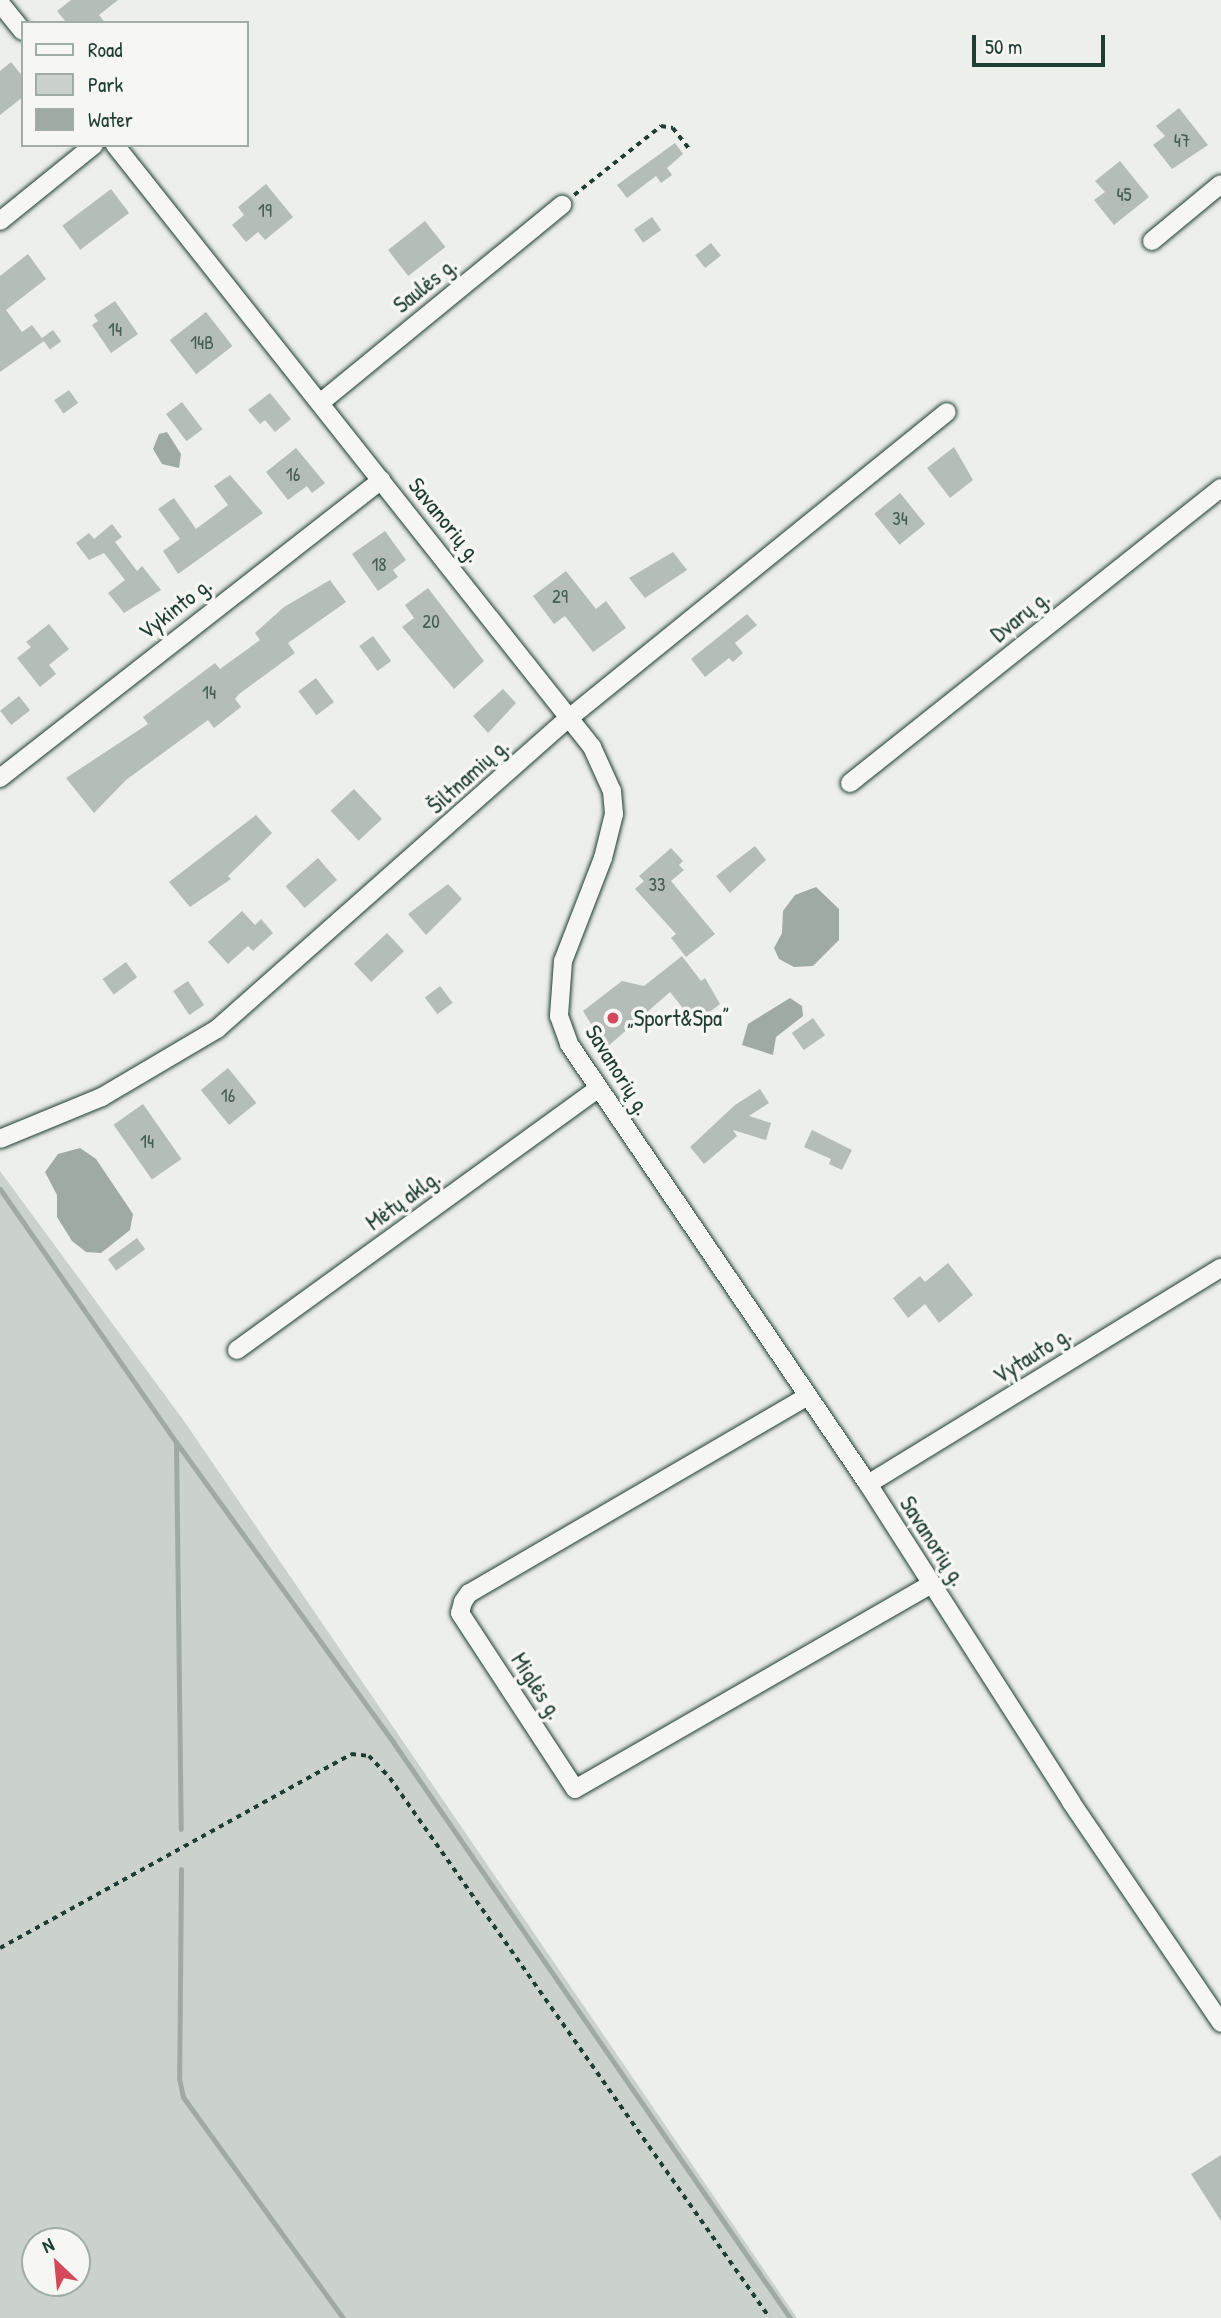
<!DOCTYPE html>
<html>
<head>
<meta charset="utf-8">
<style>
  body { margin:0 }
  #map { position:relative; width:1221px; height:2318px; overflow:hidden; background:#edefea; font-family:"Patrick Hand",sans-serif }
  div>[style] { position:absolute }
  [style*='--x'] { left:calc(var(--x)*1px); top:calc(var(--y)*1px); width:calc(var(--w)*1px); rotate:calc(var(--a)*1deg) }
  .green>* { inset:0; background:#cbd2cc }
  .water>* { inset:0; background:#9faaa4 }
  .stream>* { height:5px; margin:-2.5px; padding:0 2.5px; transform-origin:2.5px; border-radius:2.5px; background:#9faaa4 }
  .building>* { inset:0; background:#b4bdb8; transform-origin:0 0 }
  .path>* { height:3.5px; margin-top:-1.75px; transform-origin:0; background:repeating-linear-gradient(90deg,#1f3d34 0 5px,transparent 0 10px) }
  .roads { filter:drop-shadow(0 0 2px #1f3d34) drop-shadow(0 0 2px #1f3d34) }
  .minor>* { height:18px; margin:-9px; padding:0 9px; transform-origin:9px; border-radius:9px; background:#f6f6f2 }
  .dots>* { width:19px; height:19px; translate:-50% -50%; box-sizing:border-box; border:4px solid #f6f6f2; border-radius:50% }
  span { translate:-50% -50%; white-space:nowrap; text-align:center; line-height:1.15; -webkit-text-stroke:7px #f6f6f2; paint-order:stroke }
  .number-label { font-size:19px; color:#445d55 }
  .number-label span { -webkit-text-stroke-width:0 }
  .street-label { font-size:23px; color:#1f3d34 }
  .poi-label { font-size:23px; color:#1f3d34 }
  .left { translate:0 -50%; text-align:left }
  .legend { position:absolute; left:21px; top:21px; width:228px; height:126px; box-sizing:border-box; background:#f6f6f2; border:2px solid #a0aca6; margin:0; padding:9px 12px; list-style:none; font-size:21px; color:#1f3d34 }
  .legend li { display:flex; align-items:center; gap:14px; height:35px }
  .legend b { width:35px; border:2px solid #a0aca6 }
  .north { position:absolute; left:21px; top:2227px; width:70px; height:70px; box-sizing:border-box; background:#f6f6f2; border:2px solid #a0aca6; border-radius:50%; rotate:334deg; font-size:19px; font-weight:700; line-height:28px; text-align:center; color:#1f3d34 }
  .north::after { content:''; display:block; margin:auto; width:24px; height:32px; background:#d1495b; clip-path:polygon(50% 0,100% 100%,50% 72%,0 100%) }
  .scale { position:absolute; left:972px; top:35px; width:133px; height:32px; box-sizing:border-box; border:4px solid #1f3d34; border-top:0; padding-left:9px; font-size:21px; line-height:24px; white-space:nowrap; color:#1f3d34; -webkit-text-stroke:5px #f6f6f2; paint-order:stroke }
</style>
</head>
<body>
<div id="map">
  <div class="green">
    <div style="clip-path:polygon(evenodd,0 1171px,184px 1421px,797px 2318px,0 2318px,0 1171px,35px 2241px,77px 2241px,77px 2283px,35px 2283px,35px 2241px)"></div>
  </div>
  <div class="water">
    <div style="clip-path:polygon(167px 432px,181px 454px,179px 468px,162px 464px,153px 449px,159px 434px)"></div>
    <div style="clip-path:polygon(816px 887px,839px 909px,839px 940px,813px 966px,794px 967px,779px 959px,774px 948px,782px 933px,783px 911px,795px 895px)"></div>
    <div style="clip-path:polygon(790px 998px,802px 1006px,803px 1016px,776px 1037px,773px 1055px,742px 1045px,748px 1024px)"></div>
    <div style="clip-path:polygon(80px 1148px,96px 1159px,133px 1214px,130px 1230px,101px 1253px,86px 1252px,72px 1241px,57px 1217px,57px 1195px,45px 1172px,58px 1154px)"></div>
  </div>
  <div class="stream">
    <div style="--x:0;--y:1189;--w:308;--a:55.2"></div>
    <div style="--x:176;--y:1442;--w:387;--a:89.3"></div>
    <div style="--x:176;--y:1442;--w:370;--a:54.1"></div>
    <div style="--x:393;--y:1742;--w:700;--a:55.42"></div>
    <div style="--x:181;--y:1869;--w:209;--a:90.5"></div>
    <div style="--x:179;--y:2078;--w:19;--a:78"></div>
    <div style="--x:183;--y:2097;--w:273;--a:54.1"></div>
  </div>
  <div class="building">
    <div style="clip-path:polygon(71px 0,118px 0,99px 15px,105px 23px,67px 23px,57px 11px)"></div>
    <div style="clip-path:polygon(11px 62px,23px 77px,23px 97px,0 115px,0 71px)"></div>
    <div style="clip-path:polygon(1179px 108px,1208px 145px,1172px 169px,1153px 145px,1165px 136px,1156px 126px)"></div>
    <div style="clip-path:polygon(675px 143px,683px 154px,667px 168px,672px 175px,661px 183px,656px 176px,627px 198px,617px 185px)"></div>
    <div style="clip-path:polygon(1120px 161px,1149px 197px,1114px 225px,1094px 200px,1105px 192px,1095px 181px)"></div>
    <div style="clip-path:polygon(266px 184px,293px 217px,265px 240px,258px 232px,246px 242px,232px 225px,244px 215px,238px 207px)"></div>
    <div style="left:111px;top:189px;width:30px;height:61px;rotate:53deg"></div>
    <div style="left:652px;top:217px;width:16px;height:22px;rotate:55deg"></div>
    <div style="left:425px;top:221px;width:33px;height:47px;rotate:52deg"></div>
    <div style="left:711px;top:243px;width:16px;height:20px;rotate:52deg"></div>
    <div style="clip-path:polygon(28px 254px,46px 279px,6px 310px,22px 332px,32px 325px,44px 341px,0 372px,0 276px)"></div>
    <div style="clip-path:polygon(115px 301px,138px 334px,111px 353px,92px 325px,98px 321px,94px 315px)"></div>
    <div style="left:206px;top:312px;width:43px;height:46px;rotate:52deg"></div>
    <div style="left:53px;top:330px;width:14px;height:14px;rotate:54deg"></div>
    <div style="left:69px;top:390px;width:16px;height:18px;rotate:55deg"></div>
    <div style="clip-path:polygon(270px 393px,291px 419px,275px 432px,265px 420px,260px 424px,248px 410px)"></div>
    <div style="left:182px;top:402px;width:34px;height:20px;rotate:53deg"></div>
    <div style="clip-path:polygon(954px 447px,973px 480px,950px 498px,927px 468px)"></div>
    <div style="clip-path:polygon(296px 448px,325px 483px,312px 493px,307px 486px,288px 500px,266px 472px)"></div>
    <div style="clip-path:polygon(230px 475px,263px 513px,178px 574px,163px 551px,180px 539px,158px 509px,174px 498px,196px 529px,228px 505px,214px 486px)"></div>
    <div style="left:900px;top:493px;width:40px;height:33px;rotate:51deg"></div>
    <div style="clip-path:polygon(112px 524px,122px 537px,115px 542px,137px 571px,142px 566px,161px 590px,124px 613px,108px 593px,125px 580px,104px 553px,89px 560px,76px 543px,89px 533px,94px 539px)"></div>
    <div style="clip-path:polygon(385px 531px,406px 560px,393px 570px,398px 577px,378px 591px,352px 554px)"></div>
    <div style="clip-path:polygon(673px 552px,687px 570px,645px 598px,629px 578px)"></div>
    <div style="clip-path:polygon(566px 571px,596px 609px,606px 601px,626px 628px,593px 652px,565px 616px,554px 624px,533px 596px)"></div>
    <div style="clip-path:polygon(330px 580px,346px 602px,288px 643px,295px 653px,239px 694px,235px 699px,241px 707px,214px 728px,208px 720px,126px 780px,94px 813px,66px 778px,148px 724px,143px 717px,215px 663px,220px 669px,260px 640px,255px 633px,284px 607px)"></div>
    <div style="clip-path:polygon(428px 588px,484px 661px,454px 689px,402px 627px,414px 618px,405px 605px)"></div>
    <div style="clip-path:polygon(747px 614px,757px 625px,735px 643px,743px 653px,733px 662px,729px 658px,705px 677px,691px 659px)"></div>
    <div style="clip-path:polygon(49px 624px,69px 649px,49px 665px,56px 674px,40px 687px,17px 658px,31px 647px,26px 642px)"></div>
    <div style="left:373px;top:636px;width:31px;height:17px;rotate:54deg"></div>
    <div style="left:316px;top:678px;width:30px;height:22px;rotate:53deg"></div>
    <div style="clip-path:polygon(503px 689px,516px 703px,488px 733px,473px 716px)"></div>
    <div style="left:19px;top:696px;width:18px;height:24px;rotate:52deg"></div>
    <div style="left:354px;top:789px;width:41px;height:32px;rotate:47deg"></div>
    <div style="clip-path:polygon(256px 815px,272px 833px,228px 876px,231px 879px,190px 907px,169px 882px)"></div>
    <div style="clip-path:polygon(755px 846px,766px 860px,730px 893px,716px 876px)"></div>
    <div style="clip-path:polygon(671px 848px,683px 861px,679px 865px,684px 870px,671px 881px,715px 934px,686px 957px,671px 938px,676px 934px,635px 889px,644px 881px,639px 876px)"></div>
    <div style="left:318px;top:858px;width:29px;height:43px;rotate:49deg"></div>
    <div style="clip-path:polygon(448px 884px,462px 899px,426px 935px,408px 914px)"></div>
    <div style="clip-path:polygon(242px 911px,255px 925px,261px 919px,273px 933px,253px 951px,248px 946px,228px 964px,208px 942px)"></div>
    <div style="left:387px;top:933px;width:25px;height:45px;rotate:47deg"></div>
    <div style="clip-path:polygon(682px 956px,701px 981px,705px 978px,720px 1004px,695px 1023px,670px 992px,606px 1048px,583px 1011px,622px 981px,644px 986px)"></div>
    <div style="left:126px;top:962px;width:19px;height:29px;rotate:54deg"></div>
    <div style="left:188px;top:981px;width:29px;height:18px;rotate:56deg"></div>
    <div style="left:440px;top:986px;width:21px;height:19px;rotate:53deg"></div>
    <div style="left:813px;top:1018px;width:21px;height:26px;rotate:55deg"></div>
    <div style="left:228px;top:1068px;width:45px;height:35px;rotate:51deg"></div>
    <div style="clip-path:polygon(760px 1089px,769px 1103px,749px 1116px,771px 1123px,766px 1140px,733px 1130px,737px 1136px,704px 1164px,690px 1147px,735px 1105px)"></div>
    <div style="left:143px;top:1104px;width:67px;height:36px;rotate:55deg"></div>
    <div style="clip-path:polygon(812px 1130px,852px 1150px,842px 1170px,829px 1164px,831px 1159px,804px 1147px)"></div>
    <div style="left:137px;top:1238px;width:14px;height:36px;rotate:54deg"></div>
    <div style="clip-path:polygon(948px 1263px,973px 1295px,939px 1323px,925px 1304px,908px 1318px,893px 1298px,920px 1276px,925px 1282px)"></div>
    <div style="clip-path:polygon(1221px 2155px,1221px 2221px,1191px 2174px)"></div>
  </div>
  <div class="path">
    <div style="--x:574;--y:195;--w:111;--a:-38.4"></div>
    <div style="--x:661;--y:126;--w:12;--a:9"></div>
    <div style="--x:673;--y:128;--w:28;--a:52"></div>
    <div style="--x:0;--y:1948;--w:401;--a:-28.9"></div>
    <div style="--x:351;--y:1754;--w:18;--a:6"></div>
    <div style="--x:369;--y:1756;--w:30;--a:46"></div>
    <div style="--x:390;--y:1778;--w:660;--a:54.87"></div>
  </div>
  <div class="roads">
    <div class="minor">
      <div style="--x:0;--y:3;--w:36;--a:51"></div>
      <div style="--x:115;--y:145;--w:768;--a:51.61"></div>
      <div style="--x:592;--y:747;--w:48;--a:65.6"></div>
      <div style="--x:612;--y:791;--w:23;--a:85"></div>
      <div style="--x:614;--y:814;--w:45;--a:104"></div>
      <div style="--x:603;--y:858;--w:110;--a:111.2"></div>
      <div style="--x:563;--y:961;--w:55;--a:94.2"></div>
      <div style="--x:559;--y:1016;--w:30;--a:70"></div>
      <div style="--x:569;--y:1044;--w:532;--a:55.8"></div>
      <div style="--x:868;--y:1484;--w:377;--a:57.4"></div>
      <div style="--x:1071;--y:1802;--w:267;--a:55.8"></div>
      <div style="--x:0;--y:221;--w:121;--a:-39"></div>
      <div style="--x:1152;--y:241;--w:89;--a:-39.6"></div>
      <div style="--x:320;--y:403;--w:313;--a:-39.3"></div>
      <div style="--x:0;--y:778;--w:484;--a:-38"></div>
      <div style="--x:850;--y:783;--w:474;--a:-38.5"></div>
      <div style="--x:0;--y:1139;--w:110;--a:-22.4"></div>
      <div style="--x:102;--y:1097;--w:134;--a:-30.6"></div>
      <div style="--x:217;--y:1029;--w:470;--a:-41.5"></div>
      <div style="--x:569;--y:718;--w:486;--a:-39"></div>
      <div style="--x:237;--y:1350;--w:445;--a:-35.9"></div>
      <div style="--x:808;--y:1396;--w:392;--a:149.8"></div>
      <div style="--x:469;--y:1593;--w:11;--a:124"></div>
      <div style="--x:463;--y:1602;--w:11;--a:105"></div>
      <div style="--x:460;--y:1613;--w:210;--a:56.8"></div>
      <div style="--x:575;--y:1789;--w:411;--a:-29.9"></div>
      <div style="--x:868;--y:1484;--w:414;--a:-31.5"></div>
    </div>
  </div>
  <div class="dots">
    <div style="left:613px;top:1018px;background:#d1495b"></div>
  </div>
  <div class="number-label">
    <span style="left:1182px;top:141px">47</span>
    <span style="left:1124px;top:195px">45</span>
    <span style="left:265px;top:211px">19</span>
    <span style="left:115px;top:330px">14</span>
    <span style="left:202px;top:343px">14B</span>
    <span style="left:293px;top:475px">16</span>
    <span style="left:900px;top:519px">34</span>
    <span style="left:379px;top:565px">18</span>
    <span style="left:560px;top:597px">29</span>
    <span style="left:431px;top:622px">20</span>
    <span style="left:209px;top:693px">14</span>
    <span style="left:657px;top:885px">33</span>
    <span style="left:228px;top:1096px">16</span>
    <span style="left:147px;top:1142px">14</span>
  </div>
  <div class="street-label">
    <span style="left:425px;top:285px;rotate:-39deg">Saulės g.</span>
    <span style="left:445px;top:520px;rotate:51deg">Savanorių g.</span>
    <span style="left:175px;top:608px;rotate:-38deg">Vykinto g.</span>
    <span style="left:1020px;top:616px;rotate:-39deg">Dvarų g.</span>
    <span style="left:468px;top:776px;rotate:-42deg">Šiltnamių g.</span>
    <span style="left:618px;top:1070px;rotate:58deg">Savanorių g.</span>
    <span style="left:403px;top:1200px;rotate:-36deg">Mėtų aklg.</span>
    <span style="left:1032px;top:1355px;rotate:-32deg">Vytauto g.</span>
    <span style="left:933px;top:1541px;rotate:57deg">Savanorių g.</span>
    <span style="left:537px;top:1686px;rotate:57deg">Miglės g.</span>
  </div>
  <div class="poi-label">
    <span class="left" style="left:627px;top:1018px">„Sport&amp;Spa”</span>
  </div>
  <ul class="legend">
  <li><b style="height:9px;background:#f6f6f2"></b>Road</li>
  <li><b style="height:19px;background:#cbd2cc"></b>Park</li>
  <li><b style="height:19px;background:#9faaa4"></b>Water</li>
  </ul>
  <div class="north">N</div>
  <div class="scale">50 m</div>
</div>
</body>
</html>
